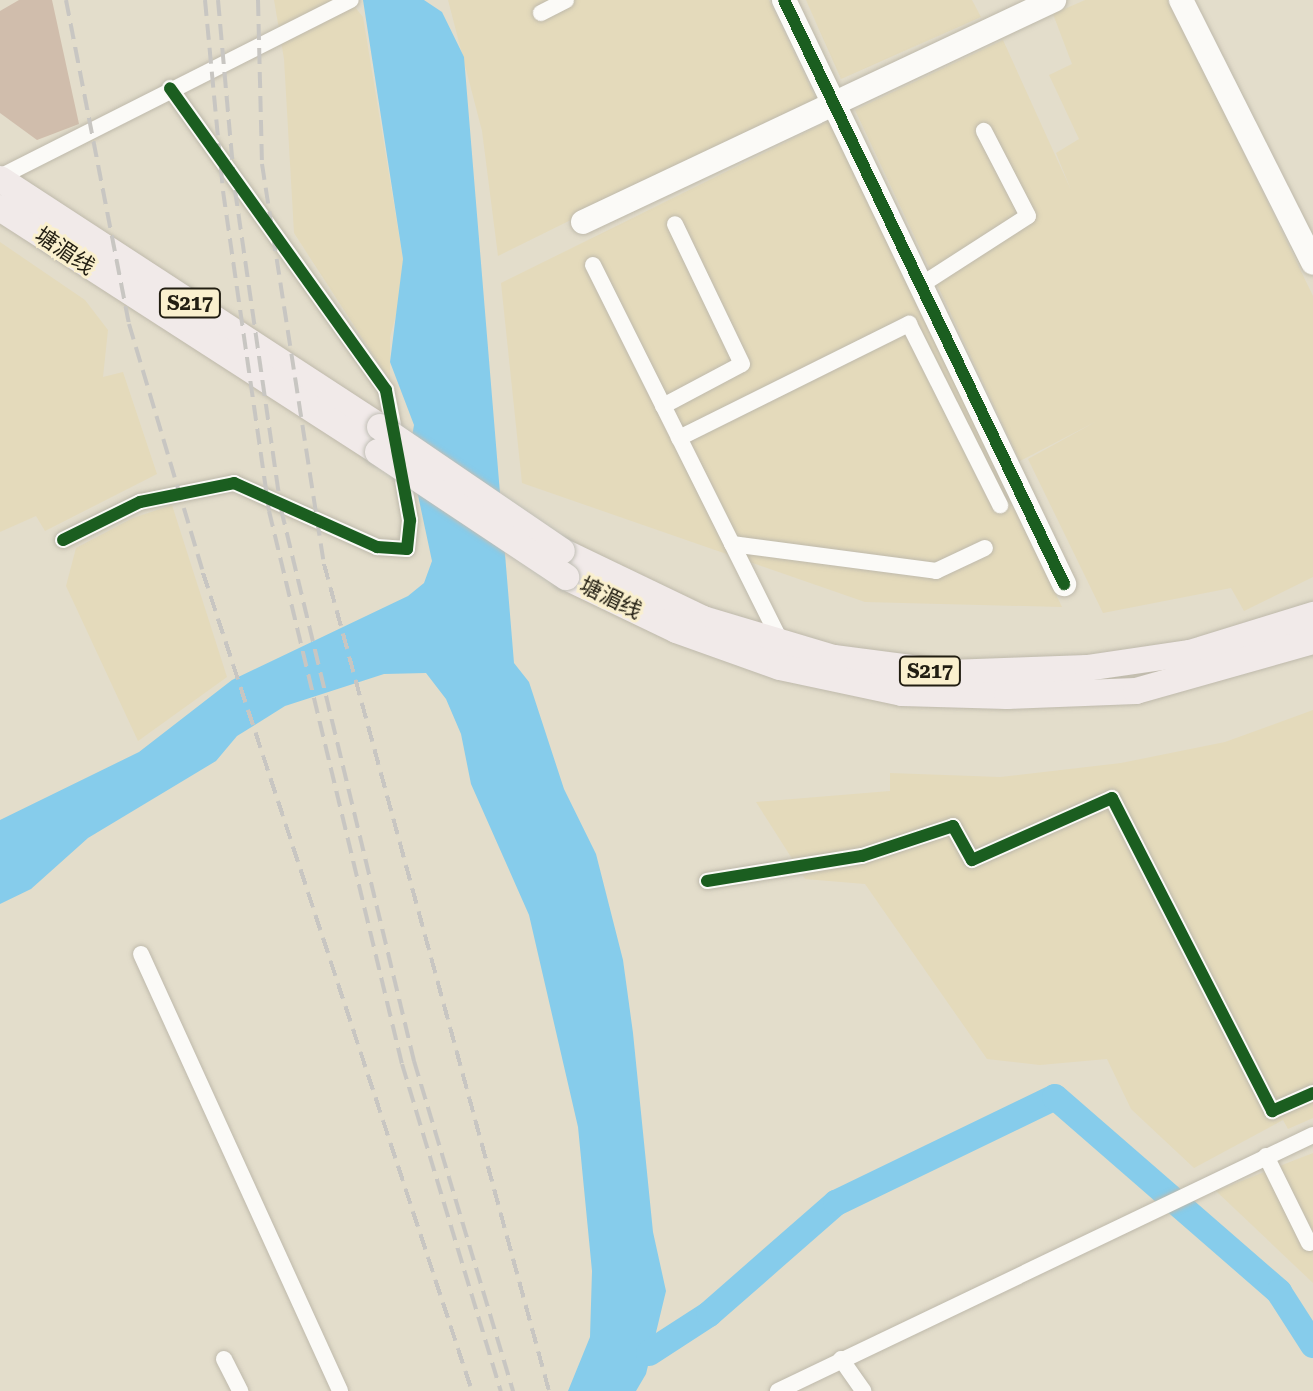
<!DOCTYPE html>
<html>
<head>
<meta charset="utf-8">
<style>
  body { margin:0 }
  #map { position:relative; width:1313px; height:1391px; overflow:hidden; background:#e3ddcb; font-family:"Roboto Serif","Noto Sans SC",serif }
  div>[style] { position:absolute }
  [style*='--x'] { left:calc(var(--x)*1px); top:calc(var(--y)*1px); width:calc(var(--w)*1px); rotate:calc(var(--a)*1deg) }
  .built>* { inset:0; background:#e4dabb }
  .water>* { inset:0; background:#86cceb }
  .river>* { height:26px; margin:-13px; padding:0 13px; transform-origin:13px; border-radius:13px; background:#86cceb }
  .building>* { inset:0; background:#d0bdac }
  .roads { filter:drop-shadow(0 0 2px #beb9ab) drop-shadow(0 0 2px #beb9ab) }
  .street>* { height:16px; margin:-8px; padding:0 8px; transform-origin:8px; border-radius:8px; background:#fbfaf7 }
  .secondary>* { height:24px; margin:-12px; padding:0 12px; transform-origin:12px; border-radius:12px; background:#fbfaf7 }
  .primary>* { height:26px; margin:-13px; padding:0 13px; transform-origin:13px; border-radius:13px; background:#f1eae9 }
  .rail>* { height:4px; margin-top:-2px; transform-origin:0; background:repeating-linear-gradient(90deg,#c8c6c2 0 16px,transparent 0 24px) }
  .bridges { filter:drop-shadow(0 0 2px #c0beb5) drop-shadow(0 0 2px #c0beb5) }
  .primary-bridge>* { height:26px; margin:-13px; padding:0 13px; transform-origin:13px; border-radius:13px; background:#f1eae9 }
  .cycleway>* { height:12px; margin:-6px; padding:0 6px; transform-origin:6px; border-radius:6px; background:#1b5e20 }
  span { translate:-50% -50%; white-space:nowrap; text-align:center; line-height:1.15; -webkit-text-stroke:6px #faf0ce; paint-order:stroke }
  .shield-label span { padding:2px 6px; background:#faf0ce; border:2px solid; border-radius:6px; -webkit-text-stroke-width:0 }
  .shield-label { font-size:20px; color:#221e12; font-weight:700 }
  .street-label { font-size:22px; color:#221e12 }
</style>
</head>
<body>
<div id="map">
  <div class="built">
    <div style="clip-path:polygon(274px 0,349px 0,363px 17px,403px 259px,402px 293px,390px 337px,390px 381px,294px 233px,284px 59px)"></div>
    <div style="clip-path:polygon(448px 0,769px 0,816px 99px,498px 256px,482px 131px)"></div>
    <div style="clip-path:polygon(806px 0,972px 0,981px 17px,841px 79px)"></div>
    <div style="clip-path:polygon(1085px 0,1170px 0,1313px 296px,1313px 577px,1244px 611px,1231px 588px,1103px 613px,1028px 459px,1097px 421px,1020px 461px,855px 110px,1003px 40px,1071px 190px,1056px 153px,1079px 139px,1049px 75px,1072px 64px,1053px 14px)"></div>
    <div style="clip-path:polygon(829px 121px,1062px 607px,865px 602px,522px 483px,501px 283px)"></div>
    <div style="clip-path:polygon(0 242px,85px 300px,108px 330px,103px 377px,123px 372px,157px 474px,45px 531px,36px 516px,0 532px)"></div>
    <div style="clip-path:polygon(172px 505px,227px 677px,138px 741px,66px 586px,76px 548px,133px 518px)"></div>
    <div style="clip-path:polygon(1313px 710px,1313px 1118px,1288px 1129px,1283px 1120px,1194px 1168px,1131px 1109px,1107px 1059px,1040px 1065px,987px 1059px,865px 884px,805px 879px,756px 802px,890px 791px,890px 773px,1000px 777px,1121px 763px,1225px 742px)"></div>
    <div style="clip-path:polygon(1313px 1153px,1313px 1283px,1216px 1191px)"></div>
  </div>
  <div class="water">
    <div style="clip-path:polygon(363px 0,424px 0,442px 12px,464px 57px,514px 663px,529px 682px,564px 789px,596px 854px,623px 960px,633px 1033px,653px 1232px,666px 1291px,646px 1374px,636px 1391px,568px 1391px,590px 1337px,592px 1271px,578px 1127px,529px 915px,471px 784px,461px 734px,446px 699px,426px 673px,384px 674px,285px 706px,237px 736px,216px 761px,88px 838px,31px 889px,0 904px,0 820px,139px 752px,232px 680px,408px 596px,424px 583px,432px 561px,409px 453px,414px 425px,390px 362px,403px 259px)"></div>
  </div>
  <div class="river">
    <div style="--x:649;--y:1353;--w:72;--a:-33"></div>
    <div style="--x:709;--y:1314;--w:169;--a:-41.2"></div>
    <div style="--x:836;--y:1203;--w:243;--a:-25.8"></div>
    <div style="--x:1055;--y:1097;--w:297;--a:41"></div>
    <div style="--x:1279;--y:1292;--w:63;--a:57.3"></div>
  </div>
  <div class="building">
    <div style="clip-path:polygon(19px 0,52px 0,79px 124px,37px 140px,0 113px,0 11px)"></div>
  </div>
  <div class="roads">
    <div class="street">
      <div style="--x:541;--y:13;--w:28;--a:-27"></div>
      <div style="--x:170;--y:88;--w:371;--a:54.4"></div>
      <div style="--x:386;--y:390;--w:51;--a:78.7"></div>
      <div style="--x:0;--y:177;--w:393;--a:-26.8"></div>
      <div style="--x:593;--y:265;--w:421;--a:63.5"></div>
      <div style="--x:921;--y:285;--w:127;--a:-32.8"></div>
      <div style="--x:1028;--y:216;--w:96;--a:-117.4"></div>
      <div style="--x:663;--y:406;--w:89;--a:-28"></div>
      <div style="--x:742;--y:364;--w:155;--a:-115.6"></div>
      <div style="--x:679;--y:438;--w:257;--a:-26.4"></div>
      <div style="--x:909;--y:324;--w:203;--a:63.3"></div>
      <div style="--x:63;--y:540;--w:86;--a:-26.3"></div>
      <div style="--x:140;--y:502;--w:96;--a:-11.4"></div>
      <div style="--x:234;--y:483;--w:157;--a:24.1"></div>
      <div style="--x:377;--y:547;--w:30;--a:4"></div>
      <div style="--x:407;--y:549;--w:29;--a:-84"></div>
      <div style="--x:410;--y:520;--w:58;--a:-100"></div>
      <div style="--x:732;--y:544;--w:206;--a:7.5"></div>
      <div style="--x:936;--y:571;--w:54;--a:-25.1"></div>
      <div style="--x:707;--y:881;--w:157;--a:-9.2"></div>
      <div style="--x:862;--y:856;--w:96;--a:-18.2"></div>
      <div style="--x:953;--y:826;--w:39;--a:61"></div>
      <div style="--x:972;--y:860;--w:153;--a:-23.9"></div>
      <div style="--x:1112;--y:798;--w:352;--a:62.9"></div>
      <div style="--x:1272;--y:1111;--w:45;--a:-23.7"></div>
      <div style="--x:141;--y:954;--w:480;--a:65.5"></div>
      <div style="--x:1266;--y:1156;--w:97;--a:63.7"></div>
      <div style="--x:224;--y:1359;--w:36;--a:63"></div>
      <div style="--x:841;--y:1359;--w:39;--a:55"></div>
      <div style="--x:778;--y:1391;--w:593;--a:-25.57"></div>
    </div>
    <div class="secondary">
      <div style="--x:784;--y:0;--w:648;--a:64.38"></div>
      <div style="--x:1181;--y:0;--w:294;--a:63.3"></div>
      <div style="--x:583;--y:222;--w:521;--a:-25.24"></div>
    </div>
    <div class="primary">
      <div style="--x:0;--y:179;--w:454;--a:33.1"></div>
      <div style="--x:0;--y:208;--w:450;--a:32.8"></div>
      <div style="--x:562;--y:551;--w:157;--a:25.7"></div>
      <div style="--x:703;--y:619;--w:137;--a:16.6"></div>
      <div style="--x:834;--y:658;--w:116;--a:7.4"></div>
      <div style="--x:949;--y:673;--w:138;--a:-2.1"></div>
      <div style="--x:1087;--y:668;--w:104;--a:-8.3"></div>
      <div style="--x:1190;--y:653;--w:129;--a:-17.2"></div>
      <div style="--x:566;--y:577;--w:122;--a:25.7"></div>
      <div style="--x:676;--y:630;--w:110;--a:19.6"></div>
      <div style="--x:780;--y:667;--w:125;--a:12"></div>
      <div style="--x:902;--y:693;--w:105;--a:1.6"></div>
      <div style="--x:1007;--y:696;--w:129;--a:-2.2"></div>
      <div style="--x:1136;--y:691;--w:184;--a:-15.8"></div>
    </div>
  </div>
  <div class="rail">
    <div style="--x:66;--y:0;--w:330;--a:79"></div>
    <div style="--x:129;--y:324;--w:260;--a:73.4"></div>
    <div style="--x:203;--y:573;--w:861;--a:71.8"></div>
    <div style="--x:205;--y:0;--w:192;--a:84.6"></div>
    <div style="--x:223;--y:191;--w:323;--a:81.8"></div>
    <div style="--x:269;--y:511;--w:569;--a:76.48"></div>
    <div style="--x:402;--y:1064;--w:342;--a:73.2"></div>
    <div style="--x:218;--y:0;--w:191;--a:84.9"></div>
    <div style="--x:235;--y:190;--w:322;--a:81.8"></div>
    <div style="--x:281;--y:509;--w:568;--a:76.45"></div>
    <div style="--x:414;--y:1061;--w:345;--a:73.3"></div>
    <div style="--x:258;--y:0;--w:164;--a:88.6"></div>
    <div style="--x:262;--y:164;--w:405;--a:81.2"></div>
    <div style="--x:324;--y:564;--w:857;--a:74.78"></div>
  </div>
  <div class="bridges">
    <div class="primary-bridge">
      <div style="--x:380;--y:427;--w:220;--a:34.3"></div>
      <div style="--x:378;--y:452;--w:226;--a:33.6"></div>
    </div>
  </div>
  <div class="cycleway">
    <div style="--x:784;--y:0;--w:648;--a:64.38"></div>
    <div style="--x:63;--y:540;--w:86;--a:-26.3"></div>
    <div style="--x:140;--y:502;--w:96;--a:-11.4"></div>
    <div style="--x:234;--y:483;--w:157;--a:24.1"></div>
    <div style="--x:377;--y:547;--w:30;--a:4"></div>
    <div style="--x:407;--y:549;--w:29;--a:-84"></div>
    <div style="--x:410;--y:520;--w:132;--a:-100.5"></div>
    <div style="--x:386;--y:390;--w:371;--a:-125.6"></div>
    <div style="--x:707;--y:881;--w:157;--a:-9.2"></div>
    <div style="--x:862;--y:856;--w:96;--a:-18.2"></div>
    <div style="--x:953;--y:826;--w:39;--a:61"></div>
    <div style="--x:972;--y:860;--w:153;--a:-23.9"></div>
    <div style="--x:1112;--y:798;--w:352;--a:62.9"></div>
    <div style="--x:1272;--y:1111;--w:45;--a:-23.7"></div>
  </div>
  <div class="shield-label">
    <span style="left:190px;top:303px">S217</span>
    <span style="left:930px;top:671px">S217</span>
  </div>
  <div class="street-label">
    <span style="left:65px;top:251px;rotate:34deg">塘湄线</span>
    <span style="left:611px;top:598px;rotate:26deg">塘湄线</span>
  </div>
</div>
</body>
</html>
